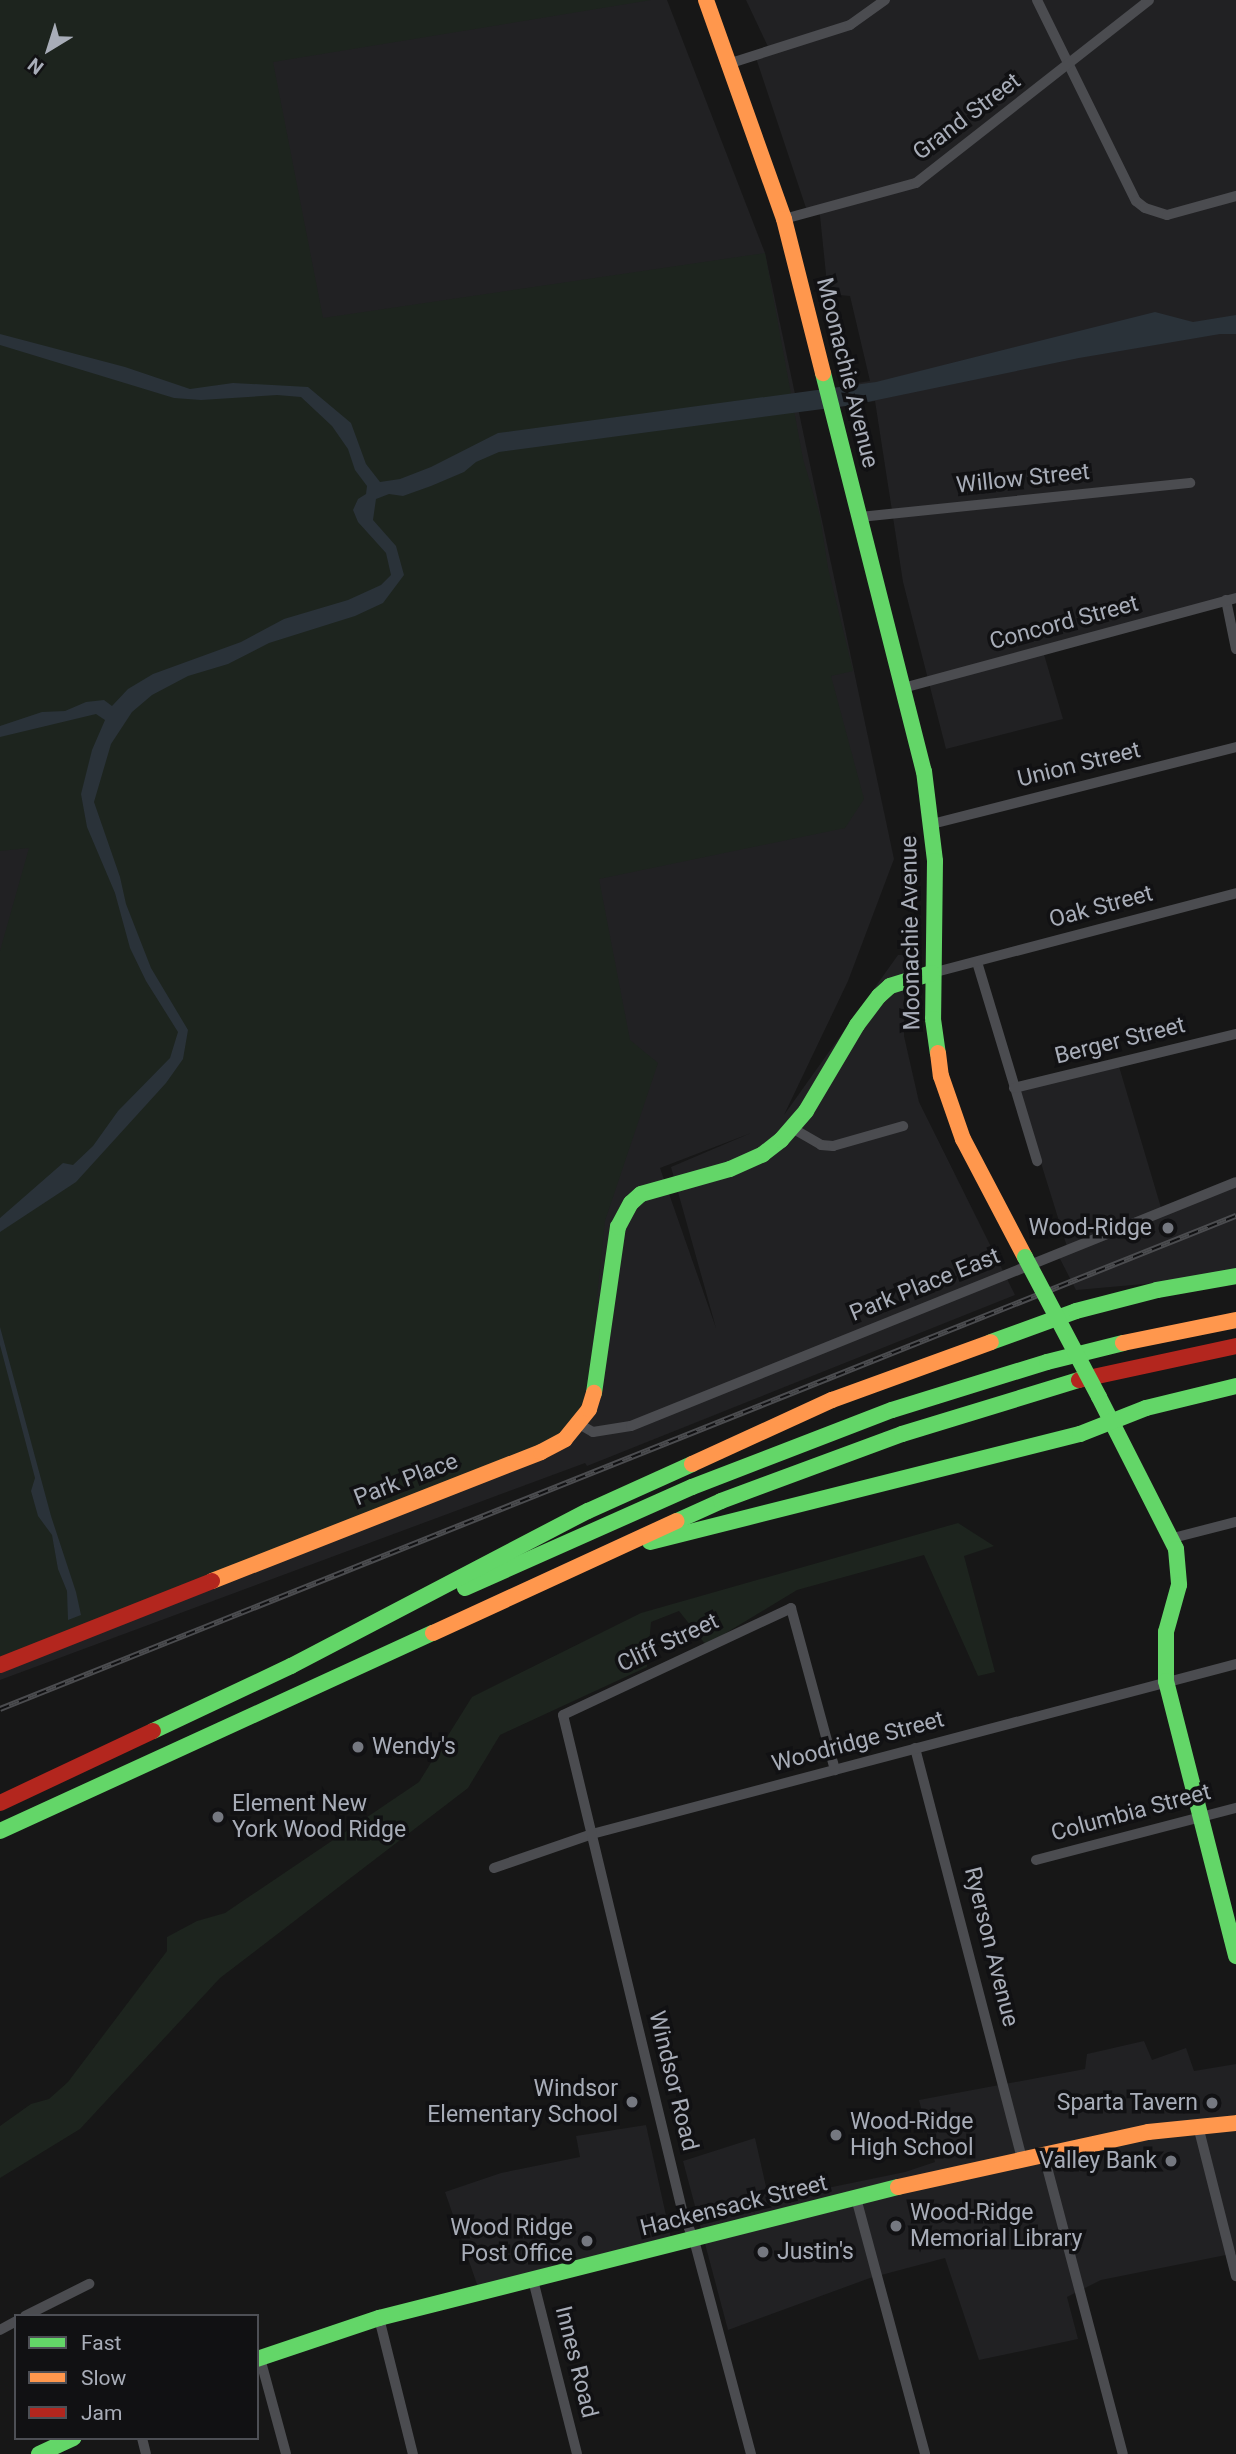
<!DOCTYPE html>
<html>
<head>
<meta charset="utf-8">
<style>
  body { margin:0 }
  #map { position:relative; width:1236px; height:2454px; overflow:hidden; background:#171717; font-family:Roboto,sans-serif }
  div>[style] { position:absolute }
  [style*='--x'] { left:calc(var(--x)*1px); top:calc(var(--y)*1px); width:calc(var(--w)*1px); rotate:calc(var(--a)*1deg) }
  .built>* { inset:0; background:#212123 }
  .green>* { inset:0; background:#1d241e }
  .water>* { inset:0; background:#2a3239 }
  .street>* { height:10px; margin:-5px; padding:0 5px; transform-origin:5px; border-radius:5px; background:#4b4c50 }
  .fast>* { height:16px; margin:-8px; padding:0 8px; transform-origin:8px; border-radius:8px; background:#63d668 }
  .slow>* { height:16px; margin:-8px; padding:0 8px; transform-origin:8px; border-radius:8px; background:#ff974d }
  .jam>* { height:16px; margin:-8px; padding:0 8px; transform-origin:8px; border-radius:8px; background:#b3261e }
  .rail>* { height:6px; margin-top:-3px; transform-origin:0; background:repeating-linear-gradient(90deg,#111113 0 10px,#4b4c4f 0 20px); box-sizing:border-box; border-block:2px solid #4b4c4f }
  .fast-bridge>* { height:16px; margin:-8px; padding:0 8px; transform-origin:8px; border-radius:8px; background:#63d668 }
  .dots>* { width:19px; height:19px; translate:-50% -50%; box-sizing:border-box; border:4px solid #111113; border-radius:50% }
  span { translate:-50% -50%; white-space:nowrap; text-align:center; line-height:1.15; -webkit-text-stroke:7px #111113; paint-order:stroke }
  .street-label { font-size:23px; color:#a8adb8 }
  .poi-label { font-size:23px; color:#a8adb8 }
  .right { translate:-100% -50%; text-align:right }
  .left { translate:0 -50%; text-align:left }
  .legend { position:absolute; left:14px; top:2314px; width:245px; height:126px; box-sizing:border-box; background:#111113; border:2px solid #4d4f55; margin:0; padding:9px 12px; list-style:none; font-size:21px; color:#a8adb8 }
  .legend li { display:flex; align-items:center; gap:14px; height:35px }
  .legend b { width:35px; border:2px solid #4d4f55 }
  .north { position:absolute; left:14px; top:14px; width:70px; height:70px; -webkit-text-stroke:5px #111113; paint-order:stroke; rotate:218deg; font-size:19px; font-weight:700; line-height:28px; text-align:center; color:#a8adb8 }
  .north::after { content:''; display:block; margin:auto; width:24px; height:32px; background:#a8adb8; clip-path:polygon(50% 0,100% 100%,50% 72%,0 100%) }
</style>
</head>
<body>
<div id="map">
  <div class="built">
    <div style="clip-path:polygon(evenodd,0 0,667px 0,765px 253px,894px 859px,848px 981px,784px 1115px,898px 955px,904px 955px,904px 1036px,919px 1102px,1015px 1295px,587px 1466px,585px 1463px,0 1680px,0 0,751px 1133px,671px 1167px,716px 1328px,660px 1168px,751px 1133px)"></div>
    <div style="clip-path:polygon(746px 0,1236px 0,1236px 599px,1043px 651px,1063px 719px,946px 749px,903px 582px,875px 401px,857px 404px,851px 384px,870px 381px,850px 296px,828px 294px,819px 206px,806px 208px,756px 58px,770px 51px)"></div>
    <div style="clip-path:polygon(1118px 1063px,1162px 1211px,1236px 1182px,1236px 1276px,1076px 1290px,1058px 1255px,1068px 1250px,1018px 1089px)"></div>
    <div style="clip-path:polygon(1144px 2041px,1152px 2060px,1186px 2048px,1194px 2071px,1236px 2064px,1236px 2253px,1101px 2280px,1067px 2297px,1078px 2339px,979px 2360px,945px 2258px,870px 2278px,728px 2330px,683px 2161px,755px 2138px,769px 2200px,905px 2172px,935px 2162px,919px 2100px,1085px 2069px,1087px 2054px)"></div>
    <div style="clip-path:polygon(646px 2125px,671px 2238px,479px 2290px,445px 2192px,501px 2173px,580px 2157px,576px 2136px)"></div>
  </div>
  <div class="green">
    <div style="clip-path:polygon(0 0,651px 0,273px 62px,323px 318px,765px 253px,803px 459px,820px 516px,828px 568px,853px 671px,831px 676px,864px 799px,845px 828px,599px 879px,630px 1040px,658px 1063px,605px 1221px,589px 1373px,579px 1424px,565px 1439px,0 1665px,0 951px,29px 848px,0 851px)"></div>
    <div style="clip-path:polygon(958px 1523px,994px 1546px,964px 1556px,995px 1672px,978px 1676px,924px 1555px,797px 1590px,706px 1645px,679px 1611px,651px 1622px,647px 1667px,500px 1735px,468px 1788px,220px 1978px,80px 2129px,0 2178px,0 2126px,31px 2104px,49px 2099px,68px 2082px,167px 1951px,167px 1937px,197px 1921px,225px 1913px,419px 1782px,472px 1697px,641px 1613px)"></div>
  </div>
  <div class="water">
    <div style="clip-path:polygon(1155px 312px,1193px 322px,1236px 315px,1236px 334px,1220px 334px,1079px 358px,853px 405px,499px 452px,476px 462px,464px 472px,431px 486px,403px 496px,389px 494px,376px 499px,373px 520px,396px 546px,404px 575px,383px 603px,355px 616px,269px 643px,228px 664px,188px 676px,152px 695px,132px 712px,111px 744px,94px 802px,120px 877px,126px 904px,151px 968px,188px 1030px,183px 1059px,166px 1083px,76px 1182px,0 1232px,0 1218px,63px 1163px,73px 1165px,93px 1146px,118px 1111px,170px 1058px,178px 1032px,146px 981px,130px 948px,115px 893px,87px 827px,81px 794px,92px 750px,105px 720px,96px 714px,0 737px,0 726px,42px 712px,65px 711px,86px 702px,104px 700px,112px 706px,128px 689px,153px 674px,241px 642px,284px 619px,348px 600px,381px 585px,391px 575px,386px 553px,358px 522px,353px 510px,358px 499px,366px 494px,367px 486px,355px 470px,348px 449px,332px 426px,301px 397px,277px 395px,201px 400px,174px 398px,0 345px,0 334px,125px 367px,190px 389px,233px 383px,308px 387px,351px 423px,366px 464px,380px 482px,400px 479px,431px 467px,498px 433px,876px 382px)"></div>
    <div style="clip-path:polygon(0 1327px,51px 1516px,76px 1592px,81px 1615px,68px 1620px,67px 1591px,58px 1569px,52px 1535px,38px 1516px,31px 1491px,35px 1478px,0 1345px)"></div>
  </div>
  <div class="street">
    <div style="--x:1037;--y:0;--w:224;--a:63.8"></div>
    <div style="--x:1136;--y:201;--w:11;--a:38"></div>
    <div style="--x:1145;--y:208;--w:23;--a:18"></div>
    <div style="--x:1167;--y:215;--w:72;--a:-15.4"></div>
    <div style="--x:731;--y:63;--w:125;--a:-17.7"></div>
    <div style="--x:850;--y:25;--w:43;--a:-35.5"></div>
    <div style="--x:784;--y:219;--w:137;--a:-15.3"></div>
    <div style="--x:916;--y:183;--w:296;--a:-38.1"></div>
    <div style="--x:860;--y:517;--w:332;--a:-5.9"></div>
    <div style="--x:1226;--y:600;--w:50;--a:78.5"></div>
    <div style="--x:903;--y:688;--w:345;--a:-15.1"></div>
    <div style="--x:932;--y:824;--w:314;--a:-14.2"></div>
    <div style="--x:977;--y:962;--w:208;--a:73.2"></div>
    <div style="--x:932;--y:973;--w:314;--a:-14.7"></div>
    <div style="--x:1014;--y:1088;--w:228;--a:-13.7"></div>
    <div style="--x:792;--y:1128;--w:34;--a:30"></div>
    <div style="--x:821;--y:1145;--w:12;--a:5"></div>
    <div style="--x:833;--y:1146;--w:73;--a:-15.9"></div>
    <div style="--x:579;--y:1424;--w:16;--a:30"></div>
    <div style="--x:593;--y:1432;--w:38;--a:-9"></div>
    <div style="--x:631;--y:1426;--w:652;--a:-21.96"></div>
    <div style="--x:1173;--y:1538;--w:65;--a:-14.3"></div>
    <div style="--x:915;--y:1748;--w:424;--a:75.4"></div>
    <div style="--x:1036;--y:1860;--w:207;--a:-14.6"></div>
    <div style="--x:494;--y:1868;--w:104;--a:-19.1"></div>
    <div style="--x:592;--y:1834;--w:666;--a:-14.79"></div>
    <div style="--x:1198;--y:2126;--w:155;--a:75.8"></div>
    <div style="--x:1043;--y:2152;--w:312;--a:75.2"></div>
    <div style="--x:856;--y:2198;--w:265;--a:74.9"></div>
    <div style="--x:533;--y:2280;--w:179;--a:75.8"></div>
    <div style="--x:25;--y:2316;--w:72;--a:-26.6"></div>
    <div style="--x:379;--y:2318;--w:140;--a:76"></div>
    <div style="--x:0;--y:2330;--w:18;--a:-29"></div>
    <div style="--x:260;--y:2358;--w:99;--a:74.8"></div>
    <div style="--x:142;--y:2438;--w:16;--a:76"></div>
    <div style="--x:751;--y:2454;--w:221;--a:-104.9"></div>
    <div style="--x:694;--y:2240;--w:28;--a:-113"></div>
    <div style="--x:683;--y:2214;--w:513;--a:-103.52"></div>
    <div style="--x:563;--y:1715;--w:252;--a:-25.1"></div>
    <div style="--x:791;--y:1608;--w:168;--a:74.8"></div>
  </div>
  <div class="fast">
    <div style="--x:823;--y:373;--w:411;--a:75.8"></div>
    <div style="--x:924;--y:771;--w:91;--a:83"></div>
    <div style="--x:935;--y:861;--w:158;--a:90.7"></div>
    <div style="--x:933;--y:1019;--w:34;--a:82"></div>
    <div style="--x:991;--y:1342;--w:90;--a:-20"></div>
    <div style="--x:1076;--y:1311;--w:84;--a:-14.5"></div>
    <div style="--x:1157;--y:1290;--w:80;--a:-10"></div>
    <div style="--x:594;--y:1393;--w:168;--a:-81.8"></div>
    <div style="--x:618;--y:1227;--w:27;--a:-62"></div>
    <div style="--x:631;--y:1203;--w:13;--a:-42"></div>
    <div style="--x:641;--y:1194;--w:92;--a:-15.7"></div>
    <div style="--x:730;--y:1169;--w:36;--a:-24"></div>
    <div style="--x:763;--y:1154;--w:23;--a:-38"></div>
    <div style="--x:781;--y:1140;--w:38;--a:-49"></div>
    <div style="--x:806;--y:1111;--w:100;--a:-59.3"></div>
    <div style="--x:857;--y:1025;--w:36;--a:-53"></div>
    <div style="--x:879;--y:996;--w:15;--a:-42"></div>
    <div style="--x:890;--y:986;--w:44;--a:-17.2"></div>
    <div style="--x:1099;--y:1397;--w:170;--a:63.1"></div>
    <div style="--x:1176;--y:1549;--w:36;--a:85"></div>
    <div style="--x:1179;--y:1585;--w:49;--a:105.5"></div>
    <div style="--x:1166;--y:1632;--w:49;--a:90"></div>
    <div style="--x:1166;--y:1681;--w:284;--a:75.7"></div>
    <div style="--x:677;--y:1521;--w:48;--a:-24.4"></div>
    <div style="--x:721;--y:1501;--w:193;--a:-20.3"></div>
    <div style="--x:902;--y:1434;--w:185;--a:-17"></div>
    <div style="--x:650;--y:1542;--w:443;--a:-14.1"></div>
    <div style="--x:1080;--y:1434;--w:71;--a:-21.5"></div>
    <div style="--x:1146;--y:1408;--w:93;--a:-13.7"></div>
    <div style="--x:465;--y:1588;--w:248;--a:-24"></div>
    <div style="--x:692;--y:1487;--w:214;--a:-21.1"></div>
    <div style="--x:892;--y:1410;--w:162;--a:-17.2"></div>
    <div style="--x:1047;--y:1362;--w:78;--a:-14"></div>
    <div style="--x:153;--y:1731;--w:153;--a:-25.2"></div>
    <div style="--x:291;--y:1666;--w:335;--a:-27.6"></div>
    <div style="--x:588;--y:1511;--w:114;--a:-24.3"></div>
    <div style="--x:0;--y:1831;--w:476;--a:-24.6"></div>
    <div style="--x:257;--y:2359;--w:129;--a:-18.6"></div>
    <div style="--x:379;--y:2318;--w:535;--a:-14.17"></div>
    <div style="--x:39;--y:2454;--w:38;--a:-25"></div>
  </div>
  <div class="slow">
    <div style="--x:706;--y:0;--w:232;--a:70.4"></div>
    <div style="--x:784;--y:219;--w:159;--a:75.8"></div>
    <div style="--x:938;--y:1053;--w:23;--a:83"></div>
    <div style="--x:941;--y:1076;--w:67;--a:70.8"></div>
    <div style="--x:963;--y:1139;--w:133;--a:62.3"></div>
    <div style="--x:1123;--y:1343;--w:115;--a:-11.5"></div>
    <div style="--x:692;--y:1464;--w:154;--a:-24.6"></div>
    <div style="--x:832;--y:1400;--w:169;--a:-20"></div>
    <div style="--x:212;--y:1581;--w:353;--a:-21.4"></div>
    <div style="--x:541;--y:1452;--w:27;--a:-28"></div>
    <div style="--x:565;--y:1439;--w:38;--a:-51"></div>
    <div style="--x:589;--y:1409;--w:17;--a:-73"></div>
    <div style="--x:433;--y:1633;--w:268;--a:-24.7"></div>
    <div style="--x:898;--y:2187;--w:256;--a:-12.4"></div>
    <div style="--x:1148;--y:2132;--w:88;--a:-5.8"></div>
  </div>
  <div class="jam">
    <div style="--x:1079;--y:1380;--w:161;--a:-12.2"></div>
    <div style="--x:0;--y:1665;--w:228;--a:-21.6"></div>
    <div style="--x:0;--y:1803;--w:169;--a:-25.2"></div>
  </div>
  <div class="rail">
    <div style="--x:0;--y:1709;--w:1331;--a:-21.75"></div>
  </div>
  <div class="fast-bridge">
    <div style="--x:1025;--y:1257;--w:158;--a:62.1"></div>
  </div>
  <div class="dots">
    <div style="left:1168px;top:1228px;background:#757880"></div>
    <div style="left:358px;top:1747px;background:#757880"></div>
    <div style="left:218px;top:1817px;background:#757880"></div>
    <div style="left:632px;top:2102px;background:#757880"></div>
    <div style="left:1212px;top:2103px;background:#757880"></div>
    <div style="left:836px;top:2135px;background:#757880"></div>
    <div style="left:1171px;top:2161px;background:#757880"></div>
    <div style="left:896px;top:2226px;background:#757880"></div>
    <div style="left:587px;top:2241px;background:#757880"></div>
    <div style="left:763px;top:2252px;background:#757880"></div>
  </div>
  <div class="street-label">
    <span style="left:967px;top:117px;rotate:-37deg">Grand Street</span>
    <span style="left:847px;top:373px;rotate:76deg">Moonachie Avenue</span>
    <span style="left:1023px;top:479px;rotate:-6deg">Willow Street</span>
    <span style="left:1064px;top:623px;rotate:-15deg">Concord Street</span>
    <span style="left:1079px;top:765px;rotate:-14deg">Union Street</span>
    <span style="left:1101px;top:907px;rotate:-15deg">Oak Street</span>
    <span style="left:911px;top:933px;rotate:-91deg">Moonachie Avenue</span>
    <span style="left:1120px;top:1041px;rotate:-14deg">Berger Street</span>
    <span style="left:925px;top:1285px;rotate:-22deg">Park Place East</span>
    <span style="left:406px;top:1480px;rotate:-21deg">Park Place</span>
    <span style="left:668px;top:1643px;rotate:-25deg">Cliff Street</span>
    <span style="left:858px;top:1742px;rotate:-15deg">Woodridge Street</span>
    <span style="left:1131px;top:1813px;rotate:-15deg">Columbia Street</span>
    <span style="left:991px;top:1947px;rotate:76deg">Ryerson Avenue</span>
    <span style="left:673px;top:2081px;rotate:76deg">Windsor Road</span>
    <span style="left:734px;top:2206px;rotate:-14deg">Hackensack Street</span>
    <span style="left:576px;top:2362px;rotate:76deg">Innes Road</span>
  </div>
  <div class="poi-label">
    <span class="right" style="left:1152px;top:1228px">Wood-Ridge</span>
    <span class="left" style="left:372px;top:1747px">Wendy's</span>
    <span class="left" style="left:232px;top:1817px">Element New<br>York Wood Ridge</span>
    <span class="right" style="left:618px;top:2102px">Windsor<br>Elementary School</span>
    <span class="right" style="left:1198px;top:2103px">Sparta Tavern</span>
    <span class="left" style="left:850px;top:2135px">Wood-Ridge<br>High School</span>
    <span class="right" style="left:1157px;top:2161px">Valley Bank</span>
    <span class="left" style="left:910px;top:2226px">Wood-Ridge<br>Memorial Library</span>
    <span class="right" style="left:573px;top:2241px">Wood Ridge<br>Post Office</span>
    <span class="left" style="left:777px;top:2252px">Justin's</span>
  </div>
  <ul class="legend">
  <li><b style="height:9px;background:#63d668"></b>Fast</li>
  <li><b style="height:9px;background:#ff974d"></b>Slow</li>
  <li><b style="height:9px;background:#b3261e"></b>Jam</li>
  </ul>
  <div class="north">N</div>
</div>
</body>
</html>
